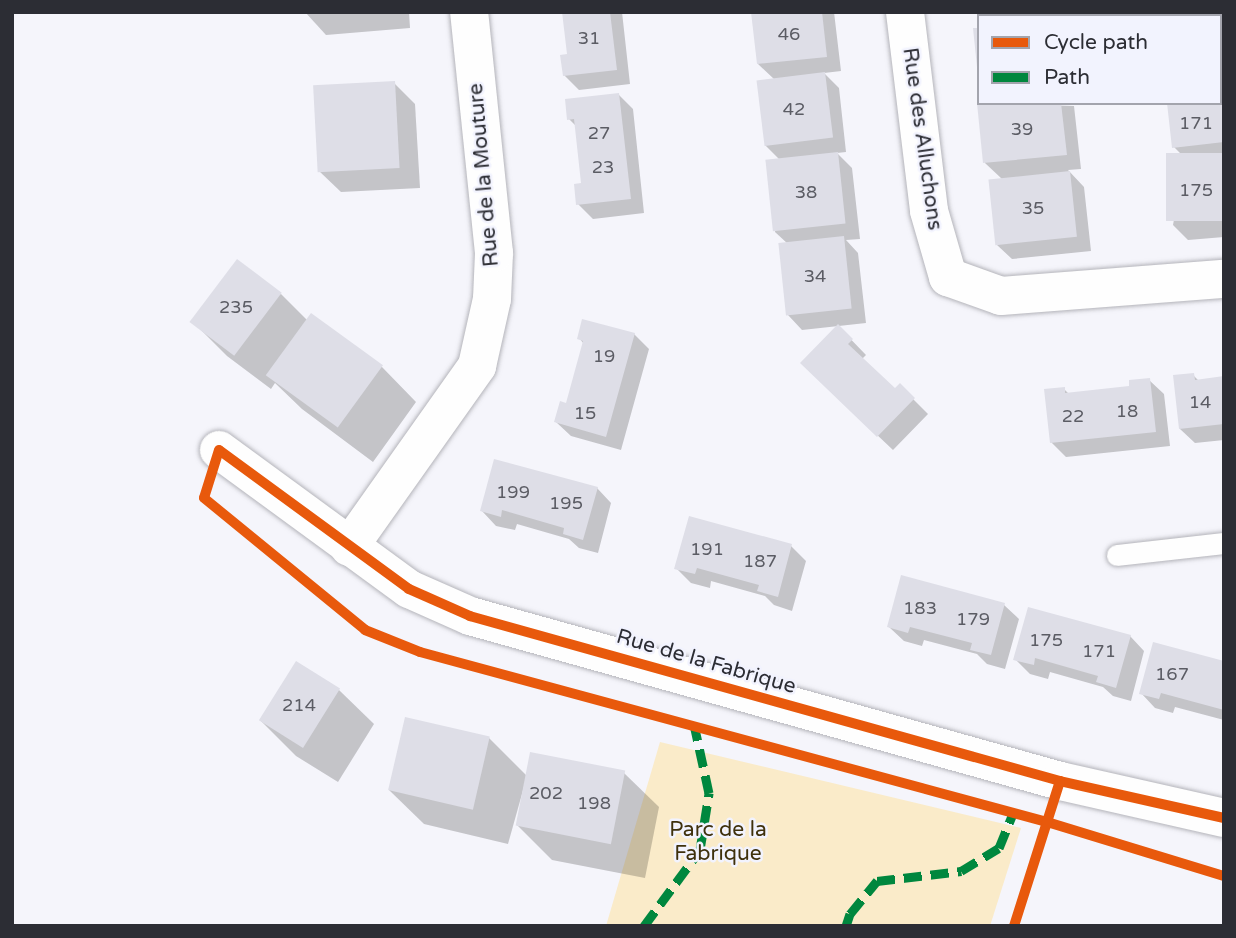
<!DOCTYPE html>
<html>
<head>
<meta charset="utf-8">
<style>
  body { margin:0 }
  #map { position:relative; width:1236px; height:938px; overflow:hidden; background:#f5f5fb; font-family:"Varela Round",sans-serif }
  div>[style] { position:absolute }
  [style*='--x'] { left:calc(var(--x)*1px); top:calc(var(--y)*1px); width:calc(var(--w)*1px); rotate:calc(var(--a)*1deg) }
  .green>* { inset:0; background:#faebc9 }
  .shadow>* { inset:0; background:#0003; transform-origin:0 0 }
  .building>* { inset:0; background:#dedee7; transform-origin:0 0 }
  .roads { filter:drop-shadow(0 0 2px #b4b4ba) drop-shadow(0 0 2px #b4b4ba) }
  .service>* { height:21px; margin:-10.5px; padding:0 10.5px; transform-origin:10.5px; border-radius:10.5px; background:#fefefe }
  .minor>* { height:38px; margin:-19px; padding:0 19px; transform-origin:19px; border-radius:19px; background:#fefefe }
  .quiet>* { height:9px; margin-top:-4.5px; transform-origin:0; background:repeating-linear-gradient(90deg,#00873e 0 18px,transparent 0 27px) }
  .cycleway>* { height:10px; margin:-5px; padding:0 5px; transform-origin:5px; border-radius:5px; background:#e8590c }
  span { translate:-50% -50%; white-space:nowrap; text-align:center; line-height:1.15; -webkit-text-stroke:5px #f2f3fe; paint-order:stroke }
  .number-label { font-size:18px; color:#5b5c64 }
  .number-label span { -webkit-text-stroke-width:0 }
  .street-label { font-size:21px; color:#2c2d34 }
  .park-label { font-size:21px; color:#3f310c }
  .frame { position:absolute; inset:0; border:14px solid #2c2d34; pointer-events:none }
  .legend { position:absolute; left:977px; top:14px; width:245px; height:91px; box-sizing:border-box; background:#f2f3fe; border:2px solid #a3a4ad; margin:0; padding:9px 12px; list-style:none; font-size:21px; color:#2c2d34 }
  .legend li { display:flex; align-items:center; gap:14px; height:35px }
  .legend b { width:35px; border:2px solid #a3a4ad }
</style>
</head>
<body>
<div id="map">
  <div class="green">
    <div style="clip-path:polygon(660px 742px,1021px 828px,990px 926px,606px 926px)"></div>
  </div>
  <div class="shadow">
    <div style="clip-path:polygon(305px 12px,409px 12px,410px 28px,326px 35px)"></div>
    <div style="clip-path:polygon(564px 12px,622px 12px,630px 84px,579px 90px,564px 75px,569px 55px)"></div>
    <div style="clip-path:polygon(753px 12px,834px 12px,841px 71px,824px 73px,839px 88px,846px 152px,837px 153px,852px 168px,860px 239px,846px 240px,858px 253px,866px 323px,802px 330px,788px 315px,788px 244px,775px 232px,780px 160px,765px 145px,774px 79px,758px 64px)"></div>
    <div style="left:977px;top:12px;width:79px;height:5px"></div>
    <div style="clip-path:polygon(1160px 12px,1224px 12px,1224px 65px,1220px 66px,1220px 16px)"></div>
    <div style="clip-path:polygon(1220px 71px,1224px 71px,1224px 237px,1188px 240px,1173px 225px,1185px 158px,1174px 147px,1220px 103px)"></div>
    <div style="clip-path:polygon(394px 83px,415px 104px,420px 188px,341px 192px,319px 171px)"></div>
    <div style="clip-path:polygon(618px 94px,633px 109px,644px 213px,593px 219px,578px 204px,583px 185px,576px 126px,569px 119px)"></div>
    <div style="clip-path:polygon(979px 103px,1074px 106px,1081px 169px,1068px 170px,1084px 187px,1091px 251px,1012px 259px,997px 245px,1002px 179px,985px 163px)"></div>
    <div style="clip-path:polygon(281px 294px,307px 320px,382px 367px,416px 402px,373px 462px,302px 409px,275px 383px,271px 389px,227px 356px,192px 321px)"></div>
    <div style="clip-path:polygon(838px 326px,866px 355px,862px 359px,895px 390px,900px 386px,928px 414px,893px 450px,817px 378px)"></div>
    <div style="clip-path:polygon(634px 334px,649px 349px,621px 450px,571px 436px,556px 422px,567px 405px,584px 344px,579px 338px)"></div>
    <div style="clip-path:polygon(1193px 375px,1199px 381px,1224px 378px,1224px 440px,1195px 443px,1180px 429px)"></div>
    <div style="clip-path:polygon(1149px 380px,1164px 394px,1170px 446px,1066px 457px,1051px 442px,1064px 389px,1070px 395px,1131px 388px)"></div>
    <div style="clip-path:polygon(597px 488px,611px 503px,598px 553px,579px 548px,569px 539px,517px 524px,515px 530px,496px 526px,482px 511px)"></div>
    <div style="clip-path:polygon(791px 546px,806px 561px,792px 611px,774px 605px,765px 596px,711px 581px,710px 588px,691px 583px,676px 568px)"></div>
    <div style="clip-path:polygon(1004px 605px,1019px 619px,1005px 669px,987px 664px,977px 654px,924px 640px,922px 646px,904px 641px,889px 627px)"></div>
    <div style="clip-path:polygon(1130px 636px,1144px 651px,1131px 701px,1113px 696px,1103px 687px,1050px 672px,1048px 679px,1030px 674px,1015px 659px)"></div>
    <div style="clip-path:polygon(1224px 663px,1224px 720px,1175px 707px,1173px 713px,1155px 708px,1141px 693px)"></div>
    <div style="clip-path:polygon(296px 664px,339px 690px,374px 724px,338px 782px,296px 756px,261px 721px)"></div>
    <div style="clip-path:polygon(489px 738px,527px 776px,508px 844px,424px 824px,389px 790px)"></div>
    <div style="clip-path:polygon(624px 773px,659px 807px,645px 878px,552px 860px,517px 825px)"></div>
  </div>
  <div class="building">
    <div style="clip-path:polygon(562px 12px,610px 12px,617px 70px,563px 76px,560px 55px,567px 54px)"></div>
    <div style="clip-path:polygon(751px 12px,822px 12px,827px 57px,757px 64px)"></div>
    <div style="clip-path:polygon(1158px 12px,1224px 12px,1224px 50px,1220px 50px,1220px 16px)"></div>
    <div style="clip-path:polygon(973px 28px,979px 28px,979px 67px,977px 67px)"></div>
    <div style="clip-path:polygon(1224px 69px,1224px 142px,1172px 148px,1167px 103px,1220px 103px)"></div>
    <div style="left:825px;top:72px;width:66px;height:69px;rotate:83deg"></div>
    <div style="left:395px;top:81px;width:87px;height:82px;rotate:87deg"></div>
    <div style="clip-path:polygon(619px 93px,631px 199px,576px 205px,574px 184px,581px 183px,574px 119px,567px 120px,565px 99px)"></div>
    <div style="clip-path:polygon(977px 103px,1061px 103px,1067px 155px,983px 163px)"></div>
    <div style="left:838px;top:152px;width:72px;height:73px;rotate:84deg"></div>
    <div style="left:1224px;top:153px;width:68px;height:58px;rotate:90deg"></div>
    <div style="left:1070px;top:171px;width:66px;height:82px;rotate:84deg"></div>
    <div style="left:844px;top:236px;width:73px;height:66px;rotate:84deg"></div>
    <div style="left:237px;top:259px;width:56px;height:79px;rotate:37deg"></div>
    <div style="left:311px;top:313px;width:89px;height:77px;rotate:36deg"></div>
    <div style="clip-path:polygon(582px 319px,635px 333px,606px 437px,554px 422px,560px 401px,566px 403px,583px 341px,577px 339px)"></div>
    <div style="clip-path:polygon(838px 324px,853px 339px,848px 344px,895px 388px,900px 383px,915px 398px,877px 437px,800px 363px)"></div>
    <div style="clip-path:polygon(1194px 373px,1195px 380px,1224px 376px,1224px 424px,1179px 429px,1173px 375px)"></div>
    <div style="clip-path:polygon(1150px 378px,1156px 432px,1050px 443px,1044px 389px,1065px 387px,1065px 393px,1129px 386px,1129px 380px)"></div>
    <div style="clip-path:polygon(494px 459px,598px 487px,583px 540px,563px 534px,564px 528px,502px 510px,501px 517px,480px 511px)"></div>
    <div style="clip-path:polygon(689px 516px,792px 544px,778px 597px,757px 591px,759px 585px,697px 568px,695px 574px,674px 569px)"></div>
    <div style="clip-path:polygon(901px 575px,1005px 603px,991px 655px,970px 650px,972px 643px,910px 627px,908px 633px,887px 627px)"></div>
    <div style="clip-path:polygon(1028px 607px,1131px 635px,1116px 688px,1096px 682px,1098px 676px,1035px 658px,1034px 665px,1013px 660px)"></div>
    <div style="clip-path:polygon(1153px 642px,1224px 661px,1224px 710px,1161px 693px,1159px 699px,1139px 694px)"></div>
    <div style="left:296px;top:661px;width:52px;height:70px;rotate:32deg"></div>
    <div style="left:405px;top:717px;width:87px;height:75px;rotate:13deg"></div>
    <div style="left:530px;top:752px;width:97px;height:75px;rotate:11deg"></div>
  </div>
  <div class="roads">
    <div class="service">
      <div style="--x:1117;--y:555;--w:108;--a:-6.4"></div>
    </div>
    <div class="minor">
      <div style="--x:905;--y:12;--w:200;--a:83.1"></div>
      <div style="--x:929;--y:211;--w:69;--a:73.9"></div>
      <div style="--x:948;--y:277;--w:56;--a:19.7"></div>
      <div style="--x:1001;--y:296;--w:224;--a:-4.4"></div>
      <div style="--x:219;--y:450;--w:235;--a:36.2"></div>
      <div style="--x:409;--y:589;--w:67;--a:23.9"></div>
      <div style="--x:470;--y:616;--w:613;--a:15.62"></div>
      <div style="--x:1060;--y:781;--w:168;--a:12.7"></div>
      <div style="--x:349;--y:547;--w:222;--a:-54.7"></div>
      <div style="--x:477;--y:366;--w:69;--a:-77.4"></div>
      <div style="--x:492;--y:299;--w:46;--a:-87.5"></div>
      <div style="--x:494;--y:253;--w:242;--a:-95.9"></div>
    </div>
  </div>
  <div class="quiet">
    <div style="--x:644;--y:926;--w:94;--a:-53.6"></div>
    <div style="--x:700;--y:850;--w:58;--a:-81"></div>
    <div style="--x:709;--y:793;--w:66;--a:-102.3"></div>
    <div style="--x:846;--y:926;--w:13;--a:-72"></div>
    <div style="--x:850;--y:914;--w:43;--a:-50.7"></div>
    <div style="--x:877;--y:881;--w:85;--a:-6.8"></div>
    <div style="--x:961;--y:871;--w:44;--a:-31.2"></div>
    <div style="--x:999;--y:848;--w:37;--a:-68"></div>
  </div>
  <div class="cycleway">
    <div style="--x:1224;--y:818;--w:168;--a:-167.3"></div>
    <div style="--x:1060;--y:781;--w:613;--a:-164.38"></div>
    <div style="--x:470;--y:616;--w:67;--a:-156.1"></div>
    <div style="--x:409;--y:589;--w:235;--a:-143.8"></div>
    <div style="--x:219;--y:450;--w:50;--a:107.4"></div>
    <div style="--x:204;--y:498;--w:208;--a:39.3"></div>
    <div style="--x:365;--y:630;--w:59;--a:21.8"></div>
    <div style="--x:420;--y:652;--w:650;--a:15.17"></div>
    <div style="--x:1047;--y:822;--w:185;--a:17"></div>
    <div style="--x:1014;--y:926;--w:152;--a:-72.4"></div>
  </div>
  <div class="number-label">
    <span style="left:789px;top:34px">46</span>
    <span style="left:589px;top:38px">31</span>
    <span style="left:794px;top:109px">42</span>
    <span style="left:1196px;top:123px">171</span>
    <span style="left:1022px;top:129px">39</span>
    <span style="left:599px;top:133px">27</span>
    <span style="left:603px;top:167px">23</span>
    <span style="left:1196px;top:190px">175</span>
    <span style="left:806px;top:192px">38</span>
    <span style="left:1033px;top:208px">35</span>
    <span style="left:815px;top:276px">34</span>
    <span style="left:236px;top:307px">235</span>
    <span style="left:604px;top:356px">19</span>
    <span style="left:1200px;top:402px">14</span>
    <span style="left:1127px;top:411px">18</span>
    <span style="left:585px;top:413px">15</span>
    <span style="left:1073px;top:416px">22</span>
    <span style="left:513px;top:492px">199</span>
    <span style="left:566px;top:503px">195</span>
    <span style="left:707px;top:549px">191</span>
    <span style="left:760px;top:561px">187</span>
    <span style="left:920px;top:608px">183</span>
    <span style="left:973px;top:619px">179</span>
    <span style="left:1046px;top:640px">175</span>
    <span style="left:1099px;top:651px">171</span>
    <span style="left:1172px;top:674px">167</span>
    <span style="left:299px;top:705px">214</span>
    <span style="left:546px;top:793px">202</span>
    <span style="left:594px;top:803px">198</span>
  </div>
  <div class="street-label">
    <span style="left:922px;top:139px;rotate:82deg">Rue des Alluchons</span>
    <span style="left:484px;top:175px;rotate:-95deg">Rue de la Mouture</span>
    <span style="left:706px;top:662px;rotate:16deg">Rue de la Fabrique</span>
  </div>
  <div class="park-label">
    <span style="left:718px;top:842px">Parc de la<br>Fabrique</span>
  </div>
  <div class="frame"></div>
  <ul class="legend">
  <li><b style="height:9px;background:#e8590c"></b>Cycle path</li>
  <li><b style="height:9px;background:#00873e"></b>Path</li>
  </ul>
</div>
</body>
</html>
